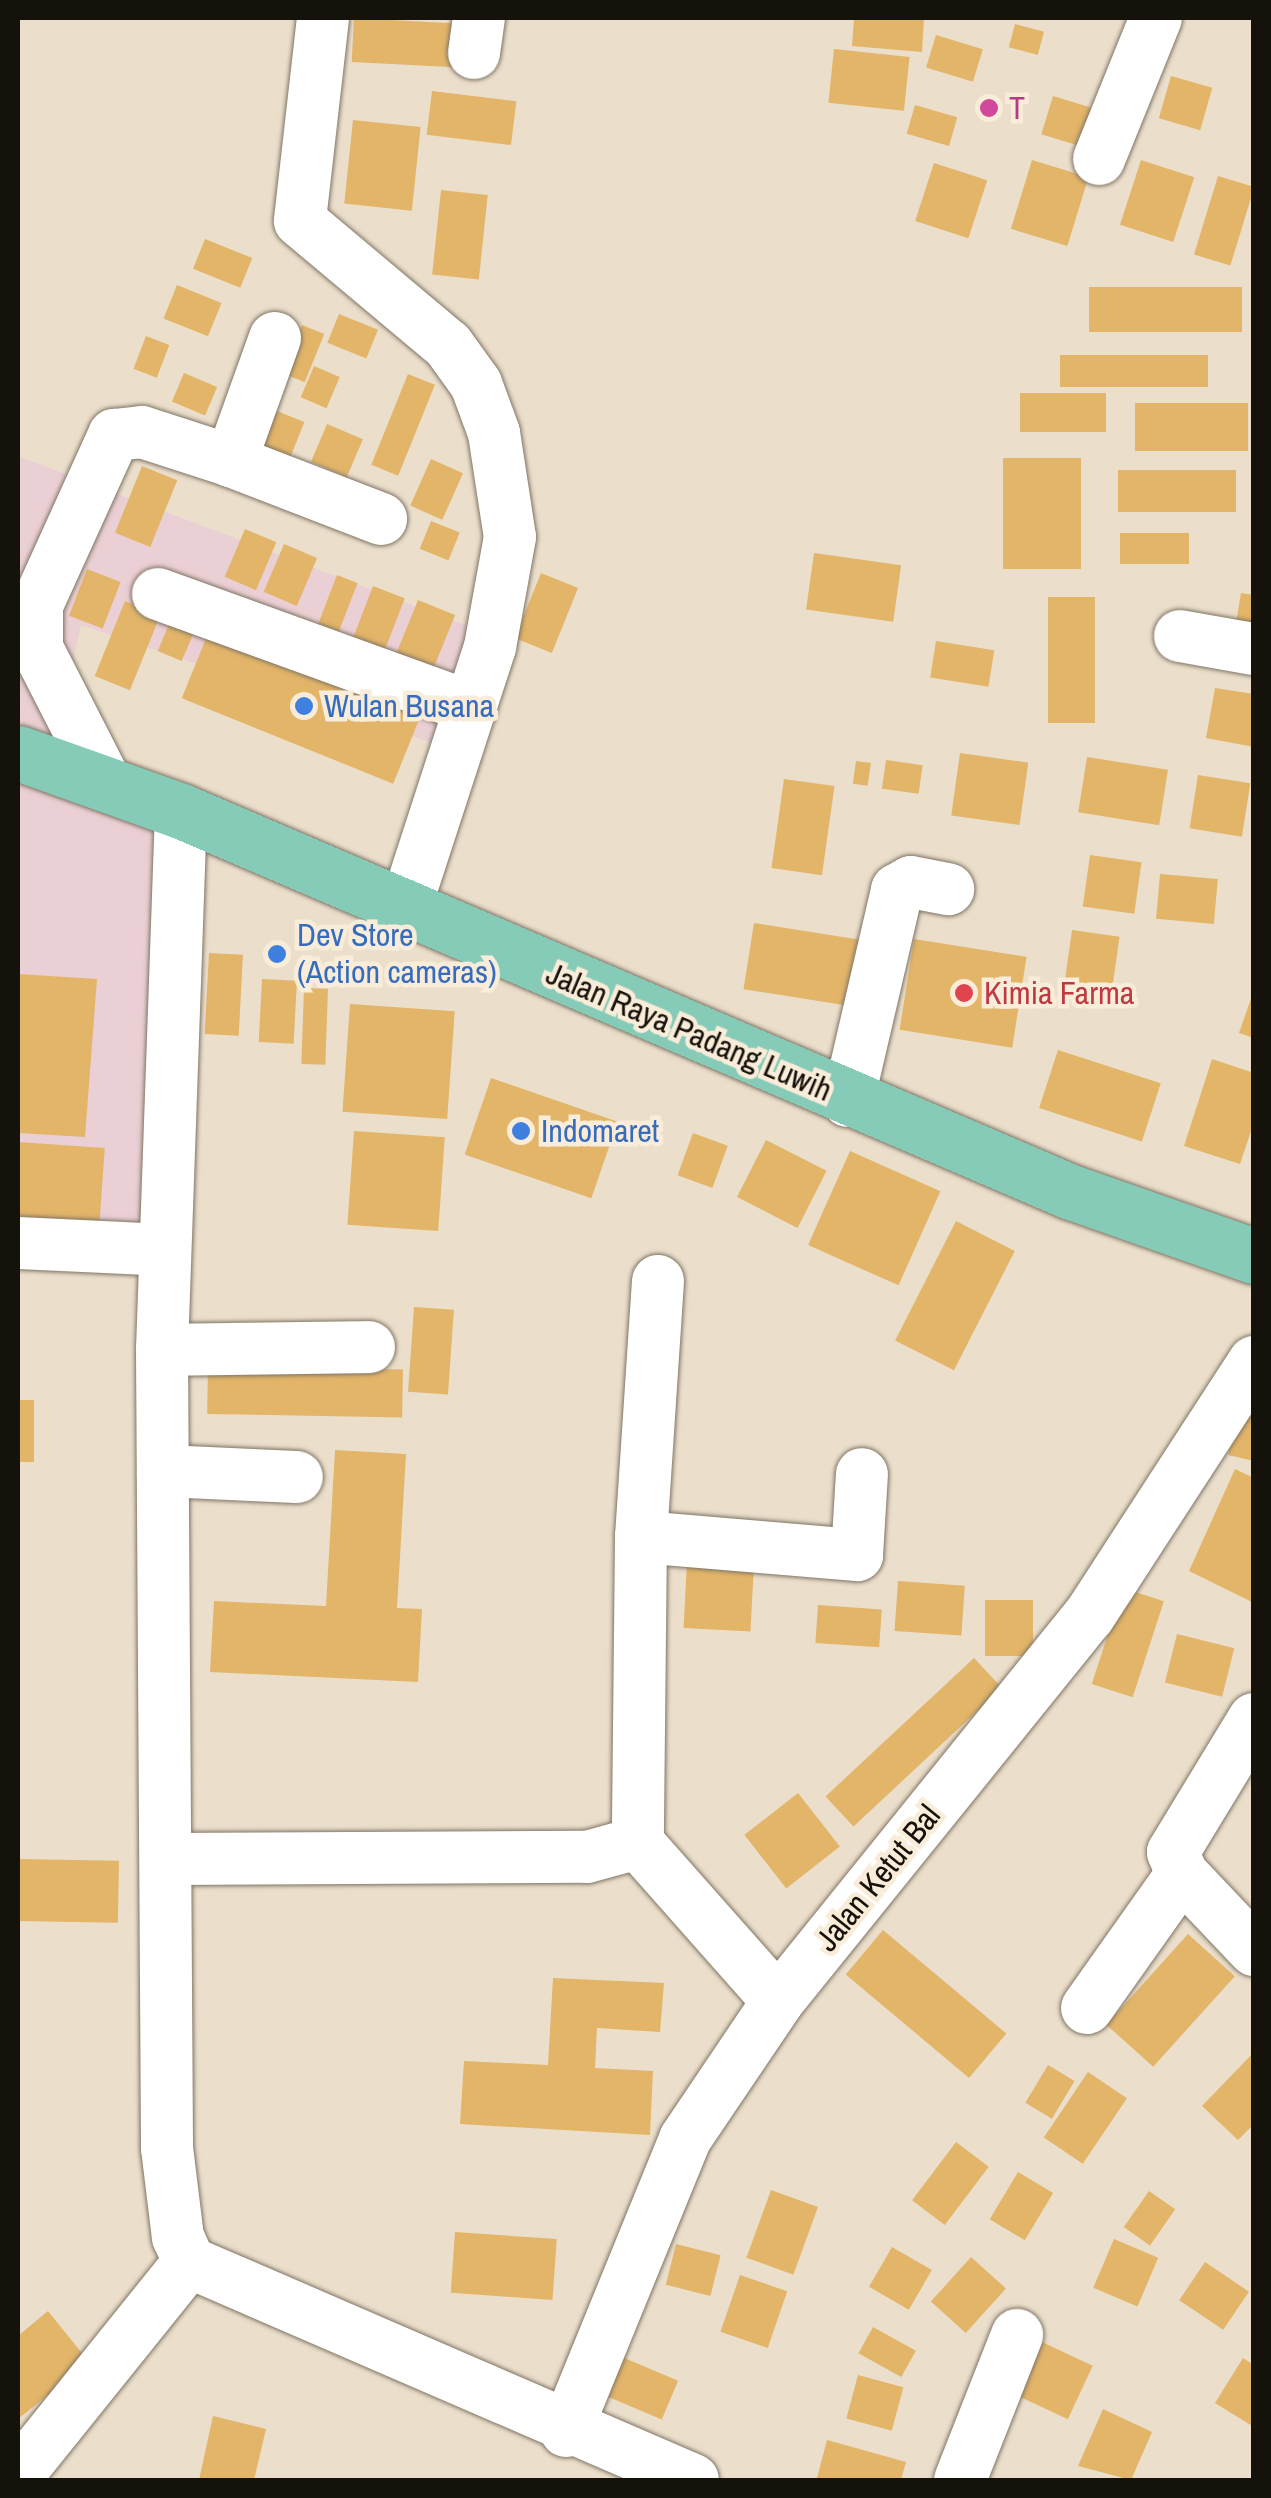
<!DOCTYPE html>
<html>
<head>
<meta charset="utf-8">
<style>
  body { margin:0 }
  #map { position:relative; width:1271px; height:2498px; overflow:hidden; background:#ebdfcc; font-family:"Archivo Narrow",sans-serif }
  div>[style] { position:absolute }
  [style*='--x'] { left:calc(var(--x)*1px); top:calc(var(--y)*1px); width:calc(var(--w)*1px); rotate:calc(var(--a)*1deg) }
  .commercial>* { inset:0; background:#eacfd4 }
  .building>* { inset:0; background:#e2b569; transform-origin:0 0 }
  .roads { filter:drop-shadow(0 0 2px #807564) drop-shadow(0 0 2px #807564) }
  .minor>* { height:52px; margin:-26px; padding:0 26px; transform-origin:26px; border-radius:26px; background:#fff }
  .primary>* { height:55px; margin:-27.5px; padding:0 27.5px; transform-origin:27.5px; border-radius:27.5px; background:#86cab8 }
  .dots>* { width:28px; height:28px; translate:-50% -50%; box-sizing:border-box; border:5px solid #f9ecd9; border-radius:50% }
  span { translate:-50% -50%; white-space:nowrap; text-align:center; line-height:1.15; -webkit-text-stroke:9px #f9ecd9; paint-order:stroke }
  .hotel-label { font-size:32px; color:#b23c85 }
  .left { translate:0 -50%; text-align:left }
  .shop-label { font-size:32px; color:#366cbe }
  .health-label { font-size:32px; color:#be3a42 }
  .street-label { font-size:32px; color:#15110b }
  .frame { position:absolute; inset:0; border:20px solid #15110b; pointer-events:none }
</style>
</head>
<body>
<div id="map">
  <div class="commercial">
    <div style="clip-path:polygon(18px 456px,510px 642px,480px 759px,81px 625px,51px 756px,200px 815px,153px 1258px,18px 1255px)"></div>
  </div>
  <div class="building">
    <div style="left:354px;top:18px;width:103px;height:44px;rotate:3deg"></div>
    <div style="clip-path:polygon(854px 18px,924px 18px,922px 52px,852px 46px)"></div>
    <div style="left:1015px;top:24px;width:30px;height:24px;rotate:15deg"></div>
    <div style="left:936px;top:35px;width:49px;height:34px;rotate:17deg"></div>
    <div style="left:834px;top:49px;width:76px;height:54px;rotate:6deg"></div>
    <div style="left:1171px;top:76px;width:43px;height:44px;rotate:16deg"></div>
    <div style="left:432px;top:91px;width:85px;height:44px;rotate:7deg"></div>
    <div style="left:1053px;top:96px;width:49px;height:40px;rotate:17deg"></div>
    <div style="left:915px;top:105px;width:44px;height:30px;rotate:16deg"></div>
    <div style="left:353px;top:120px;width:68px;height:84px;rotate:6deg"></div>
    <div style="left:1032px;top:160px;width:59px;height:72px;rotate:17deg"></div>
    <div style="left:1141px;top:160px;width:56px;height:68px;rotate:18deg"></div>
    <div style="left:934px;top:163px;width:56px;height:61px;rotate:18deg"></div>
    <div style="left:1218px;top:176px;width:38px;height:82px;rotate:17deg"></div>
    <div style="left:441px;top:190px;width:47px;height:85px;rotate:6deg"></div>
    <div style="left:205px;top:239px;width:51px;height:32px;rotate:22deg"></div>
    <div style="left:177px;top:285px;width:48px;height:36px;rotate:22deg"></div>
    <div style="left:1089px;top:287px;width:153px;height:45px"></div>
    <div style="left:339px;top:314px;width:42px;height:31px;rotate:22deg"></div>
    <div style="left:302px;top:325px;width:24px;height:52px;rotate:22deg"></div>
    <div style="left:146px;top:336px;width:25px;height:35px;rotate:21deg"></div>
    <div style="left:1060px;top:355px;width:148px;height:32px"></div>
    <div style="left:314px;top:366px;width:28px;height:34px;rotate:23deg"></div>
    <div style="left:184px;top:373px;width:36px;height:31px;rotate:23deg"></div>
    <div style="left:408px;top:374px;width:29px;height:98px;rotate:22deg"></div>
    <div style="left:1106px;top:393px;width:39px;height:86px;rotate:90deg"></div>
    <div style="left:1135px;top:403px;width:113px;height:48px"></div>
    <div style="left:272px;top:409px;width:35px;height:39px;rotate:22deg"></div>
    <div style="left:327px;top:424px;width:39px;height:41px;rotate:23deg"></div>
    <div style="left:1003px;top:458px;width:78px;height:111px"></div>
    <div style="left:431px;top:459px;width:35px;height:51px;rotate:24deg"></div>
    <div style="left:142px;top:466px;width:38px;height:72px;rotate:22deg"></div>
    <div style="left:1118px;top:470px;width:118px;height:42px"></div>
    <div style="left:431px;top:521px;width:31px;height:30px;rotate:22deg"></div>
    <div style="left:245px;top:529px;width:34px;height:52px;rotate:23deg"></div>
    <div style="left:1189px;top:533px;width:31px;height:69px;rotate:90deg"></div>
    <div style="left:284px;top:544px;width:36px;height:52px;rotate:23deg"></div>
    <div style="left:814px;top:553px;width:88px;height:57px;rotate:8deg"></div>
    <div style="left:87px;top:569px;width:36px;height:50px;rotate:21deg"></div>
    <div style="left:541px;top:573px;width:40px;height:70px;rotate:22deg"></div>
    <div style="left:337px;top:575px;width:22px;height:52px;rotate:21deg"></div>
    <div style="left:373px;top:586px;width:34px;height:59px;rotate:21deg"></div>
    <div style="clip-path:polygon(1241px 593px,1254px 595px,1254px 632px,1235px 629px)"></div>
    <div style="left:1048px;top:597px;width:47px;height:126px"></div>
    <div style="left:418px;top:600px;width:40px;height:61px;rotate:22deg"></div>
    <div style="left:125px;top:601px;width:38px;height:81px;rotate:22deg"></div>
    <div style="left:173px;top:615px;width:26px;height:39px;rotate:23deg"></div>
    <div style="left:211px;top:626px;width:228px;height:78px;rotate:22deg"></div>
    <div style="left:936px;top:641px;width:59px;height:37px;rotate:9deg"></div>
    <div style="clip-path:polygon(1215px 688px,1254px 694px,1254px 747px,1206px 738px)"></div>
    <div style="left:960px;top:753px;width:69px;height:63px;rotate:8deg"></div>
    <div style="left:1087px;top:757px;width:82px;height:56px;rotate:9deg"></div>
    <div style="left:886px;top:760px;width:37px;height:29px;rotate:8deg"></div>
    <div style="left:856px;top:761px;width:15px;height:23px;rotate:8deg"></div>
    <div style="left:1198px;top:775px;width:53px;height:54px;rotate:9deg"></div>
    <div style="left:784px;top:779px;width:51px;height:90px;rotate:8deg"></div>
    <div style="left:1090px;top:855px;width:52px;height:52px;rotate:8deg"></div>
    <div style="left:1160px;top:874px;width:58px;height:45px;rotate:5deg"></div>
    <div style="left:754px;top:923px;width:114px;height:67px;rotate:9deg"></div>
    <div style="left:1072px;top:930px;width:48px;height:57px;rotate:8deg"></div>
    <div style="left:914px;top:939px;width:114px;height:92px;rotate:9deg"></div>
    <div style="left:209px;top:953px;width:34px;height:81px;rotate:3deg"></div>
    <div style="clip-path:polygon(18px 974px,97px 979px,85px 1137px,18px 1133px)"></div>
    <div style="left:262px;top:979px;width:35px;height:63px;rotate:3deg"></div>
    <div style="left:304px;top:988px;width:24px;height:76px;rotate:2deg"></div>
    <div style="clip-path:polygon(1254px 990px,1254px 1038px,1239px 1033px)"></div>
    <div style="left:350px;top:1004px;width:105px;height:108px;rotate:4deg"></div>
    <div style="left:1058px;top:1050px;width:108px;height:61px;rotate:18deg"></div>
    <div style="clip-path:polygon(1212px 1059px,1254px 1073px,1254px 1122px,1240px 1164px,1184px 1146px)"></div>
    <div style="left:491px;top:1078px;width:134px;height:81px;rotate:19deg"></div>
    <div style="left:354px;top:1131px;width:91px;height:94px;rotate:4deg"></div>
    <div style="left:693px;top:1133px;width:37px;height:45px;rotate:20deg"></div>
    <div style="left:766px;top:1140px;width:68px;height:64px;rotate:27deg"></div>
    <div style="left:18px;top:1142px;width:87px;height:75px;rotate:4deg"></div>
    <div style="left:850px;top:1151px;width:99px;height:103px;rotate:24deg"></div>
    <div style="left:956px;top:1221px;width:66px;height:134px;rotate:27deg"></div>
    <div style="left:414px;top:1307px;width:40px;height:85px;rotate:4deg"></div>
    <div style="left:208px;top:1366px;width:195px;height:48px;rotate:1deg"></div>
    <div style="left:18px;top:1400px;width:16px;height:62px"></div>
    <div style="clip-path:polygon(1239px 1414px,1254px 1417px,1254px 1461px,1228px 1455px)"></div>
    <div style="clip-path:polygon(335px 1450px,406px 1454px,397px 1608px,422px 1609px,418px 1682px,210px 1672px,214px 1601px,326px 1606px)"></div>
    <div style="clip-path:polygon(1235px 1469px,1254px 1478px,1254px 1603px,1189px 1571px)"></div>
    <div style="left:687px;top:1562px;width:67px;height:66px;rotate:3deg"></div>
    <div style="left:898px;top:1581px;width:67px;height:50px;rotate:4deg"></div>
    <div style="left:1123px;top:1588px;width:43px;height:101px;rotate:18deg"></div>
    <div style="left:985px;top:1600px;width:48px;height:56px"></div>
    <div style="left:818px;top:1605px;width:64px;height:38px;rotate:4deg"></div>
    <div style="left:1177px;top:1634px;width:59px;height:50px;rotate:14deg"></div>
    <div style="left:974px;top:1658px;width:41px;height:203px;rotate:47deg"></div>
    <div style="left:798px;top:1793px;width:68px;height:68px;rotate:52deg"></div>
    <div style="left:18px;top:1859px;width:101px;height:62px;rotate:1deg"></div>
    <div style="left:883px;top:1930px;width:161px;height:58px;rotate:40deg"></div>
    <div style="left:1188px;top:1934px;width:63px;height:122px;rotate:42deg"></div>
    <div style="clip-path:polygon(553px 1978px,664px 1983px,660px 2032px,597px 2028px,595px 2068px,653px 2071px,650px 2135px,460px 2124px,464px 2061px,548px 2065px)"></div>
    <div style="clip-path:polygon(1254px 2052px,1254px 2124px,1238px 2140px,1202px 2106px)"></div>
    <div style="left:1048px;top:2065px;width:31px;height:44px;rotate:31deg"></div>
    <div style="left:1088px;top:2072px;width:47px;height:79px;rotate:34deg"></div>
    <div style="left:956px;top:2142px;width:41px;height:73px;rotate:37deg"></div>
    <div style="left:1018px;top:2172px;width:41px;height:55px;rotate:31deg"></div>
    <div style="left:771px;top:2190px;width:50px;height:72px;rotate:20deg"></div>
    <div style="left:1149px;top:2191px;width:32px;height:44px;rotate:35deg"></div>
    <div style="left:455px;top:2232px;width:102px;height:61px;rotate:4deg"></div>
    <div style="left:1114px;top:2239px;width:48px;height:53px;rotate:23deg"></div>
    <div style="left:676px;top:2244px;width:46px;height:42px;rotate:14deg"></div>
    <div style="left:892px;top:2247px;width:46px;height:46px;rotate:30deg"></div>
    <div style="left:971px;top:2257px;width:47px;height:60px;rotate:42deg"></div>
    <div style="left:1205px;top:2262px;width:53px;height:46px;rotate:34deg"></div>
    <div style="left:740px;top:2275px;width:50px;height:60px;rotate:19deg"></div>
    <div style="clip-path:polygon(48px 2311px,89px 2362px,18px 2419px,18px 2336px)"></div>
    <div style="left:873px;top:2327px;width:49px;height:30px;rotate:29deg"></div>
    <div style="left:1042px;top:2342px;width:56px;height:59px;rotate:25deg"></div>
    <div style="left:622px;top:2357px;width:61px;height:42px;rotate:23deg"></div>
    <div style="clip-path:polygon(1243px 2358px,1254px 2365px,1254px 2427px,1215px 2403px)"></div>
    <div style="left:858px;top:2375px;width:47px;height:45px;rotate:15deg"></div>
    <div style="clip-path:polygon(1103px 2409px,1152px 2432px,1131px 2480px,1078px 2466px)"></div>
    <div style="clip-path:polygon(213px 2416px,266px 2429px,254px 2480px,199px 2480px)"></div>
    <div style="clip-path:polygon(827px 2440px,906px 2462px,901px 2480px,817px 2478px)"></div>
  </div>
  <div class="roads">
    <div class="minor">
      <div style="--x:323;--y:18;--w:204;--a:96.5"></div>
      <div style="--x:300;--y:221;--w:193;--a:40"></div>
      <div style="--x:448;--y:345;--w:48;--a:54.3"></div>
      <div style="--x:476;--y:384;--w:52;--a:69.8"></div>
      <div style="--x:494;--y:433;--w:105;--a:81.3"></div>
      <div style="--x:510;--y:537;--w:112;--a:100.3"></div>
      <div style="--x:490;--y:647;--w:275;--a:108"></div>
      <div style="--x:474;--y:53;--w:35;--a:-82"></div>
      <div style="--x:1099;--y:159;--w:152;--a:-68"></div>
      <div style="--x:275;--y:338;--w:131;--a:109.7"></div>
      <div style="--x:231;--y:461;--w:161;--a:21.1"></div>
      <div style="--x:158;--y:594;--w:333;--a:19.9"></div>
      <div style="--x:1180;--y:636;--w:75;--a:10"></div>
      <div style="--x:107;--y:785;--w:154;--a:-117.1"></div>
      <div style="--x:37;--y:648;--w:43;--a:-90"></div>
      <div style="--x:37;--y:605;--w:187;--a:-65.6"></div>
      <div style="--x:114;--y:435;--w:28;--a:-6"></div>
      <div style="--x:142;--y:432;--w:94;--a:18"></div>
      <div style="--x:181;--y:811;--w:539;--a:92.02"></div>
      <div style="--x:162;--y:1350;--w:798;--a:89.64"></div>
      <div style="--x:167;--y:2148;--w:90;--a:83"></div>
      <div style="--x:178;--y:2237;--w:27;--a:66"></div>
      <div style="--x:189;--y:2262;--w:549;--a:23.39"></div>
      <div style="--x:848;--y:1101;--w:217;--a:-76.9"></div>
      <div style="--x:897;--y:890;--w:16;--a:-30"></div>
      <div style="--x:911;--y:882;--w:38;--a:11"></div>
      <div style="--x:18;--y:1243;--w:147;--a:2.7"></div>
      <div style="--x:658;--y:1281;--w:257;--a:93.8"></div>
      <div style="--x:641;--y:1537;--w:306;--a:90.6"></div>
      <div style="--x:638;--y:1843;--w:211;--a:48.5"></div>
      <div style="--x:162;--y:1350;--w:207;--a:-0.8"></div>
      <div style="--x:163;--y:1471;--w:134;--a:2.6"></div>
      <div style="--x:641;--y:1537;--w:217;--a:4.8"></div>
      <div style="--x:857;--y:1555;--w:81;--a:-86.5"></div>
      <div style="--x:1254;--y:1719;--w:156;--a:121.3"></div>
      <div style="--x:1173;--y:1852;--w:24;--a:68"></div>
      <div style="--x:1182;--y:1874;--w:105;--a:46.5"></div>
      <div style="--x:167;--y:1859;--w:420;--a:-0.3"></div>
      <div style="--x:587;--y:1857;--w:53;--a:-15.4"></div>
      <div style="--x:1087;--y:2008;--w:164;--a:-54.7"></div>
      <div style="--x:566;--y:2431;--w:315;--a:-67.8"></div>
      <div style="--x:685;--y:2139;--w:166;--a:-56"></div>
      <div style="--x:778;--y:2001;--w:495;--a:-51.1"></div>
      <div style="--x:1089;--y:1616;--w:303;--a:-57"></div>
      <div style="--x:25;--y:2466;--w:262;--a:-51.2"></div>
      <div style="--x:960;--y:2480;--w:156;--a:-68.5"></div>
    </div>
    <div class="primary">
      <div style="--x:18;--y:753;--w:173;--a:19.6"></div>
      <div style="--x:181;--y:811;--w:968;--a:23.18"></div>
      <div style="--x:1071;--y:1192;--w:194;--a:19.3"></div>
    </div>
  </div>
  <div class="dots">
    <div style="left:989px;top:108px;background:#d1479c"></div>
    <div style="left:304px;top:706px;background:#3f7fe0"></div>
    <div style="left:277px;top:954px;background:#3f7fe0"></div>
    <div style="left:964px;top:993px;background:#e0444e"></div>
    <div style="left:521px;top:1131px;background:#3f7fe0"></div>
  </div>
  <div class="hotel-label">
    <span class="left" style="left:1009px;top:108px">T</span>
  </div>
  <div class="shop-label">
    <span class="left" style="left:324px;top:706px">Wulan Busana</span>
    <span class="left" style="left:297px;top:954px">Dev Store<br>(Action cameras)</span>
    <span class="left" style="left:541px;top:1131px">Indomaret</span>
  </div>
  <div class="health-label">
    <span class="left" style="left:984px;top:993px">Kimia Farma</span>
  </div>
  <div class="street-label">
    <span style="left:689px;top:1032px;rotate:23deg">Jalan Raya Padang Luwih</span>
    <span style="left:878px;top:1878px;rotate:-51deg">Jalan Ketut Bal</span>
  </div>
  <div class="frame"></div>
</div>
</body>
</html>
